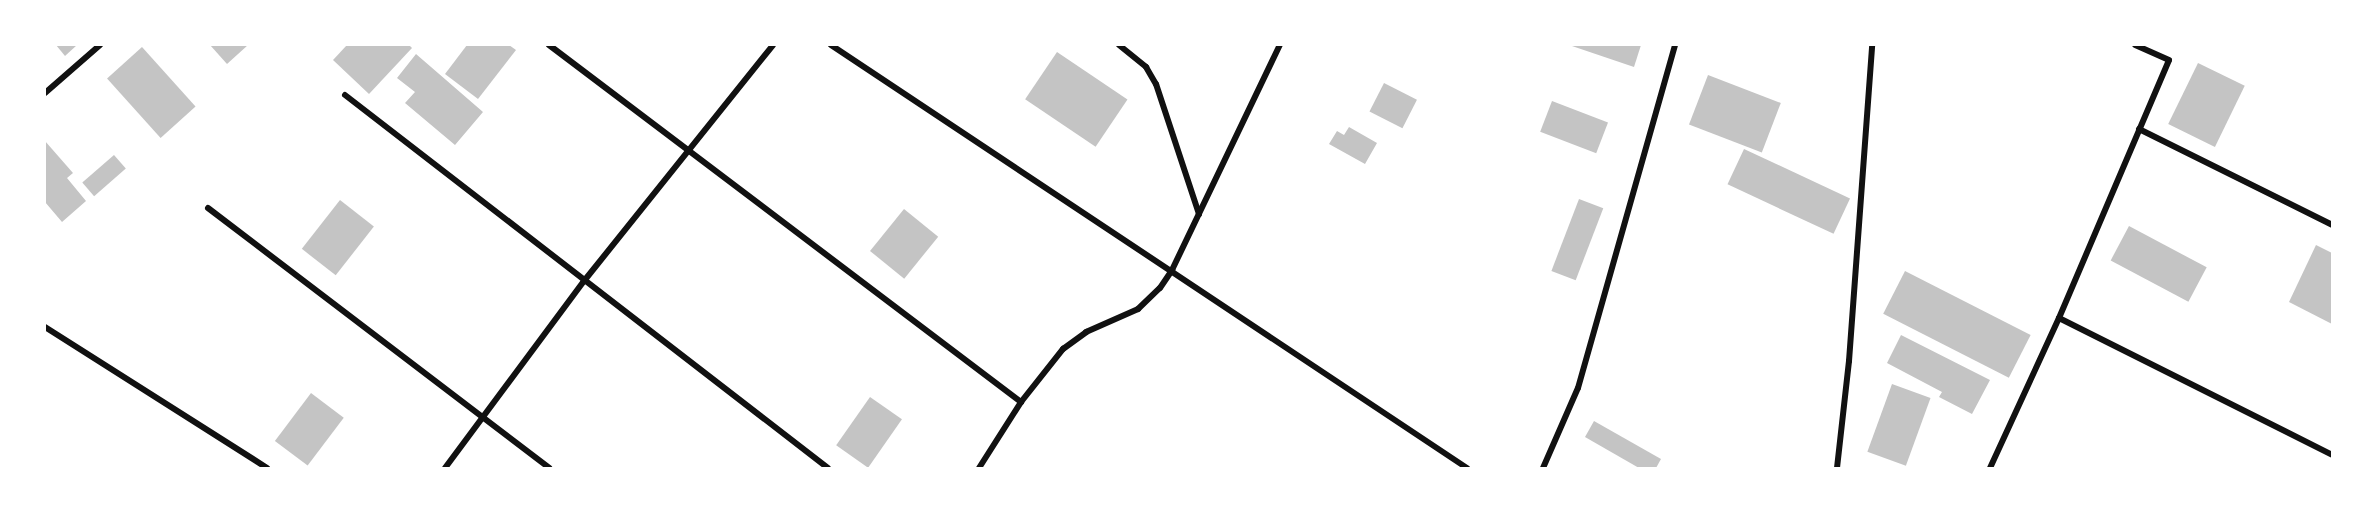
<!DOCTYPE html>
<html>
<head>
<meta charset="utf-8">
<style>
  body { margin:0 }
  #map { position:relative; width:2377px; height:513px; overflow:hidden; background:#fff; font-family:"Source Sans 3",sans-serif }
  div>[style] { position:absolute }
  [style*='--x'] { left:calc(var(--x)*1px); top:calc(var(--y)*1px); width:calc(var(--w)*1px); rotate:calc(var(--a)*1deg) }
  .building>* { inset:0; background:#c4c4c4; transform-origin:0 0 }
  .minor>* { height:6px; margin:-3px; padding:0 3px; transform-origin:3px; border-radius:3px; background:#111 }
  span { translate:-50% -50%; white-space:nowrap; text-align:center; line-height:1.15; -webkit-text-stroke:4.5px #fff; paint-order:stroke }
  .frame { position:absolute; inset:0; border:46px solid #fff; pointer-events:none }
</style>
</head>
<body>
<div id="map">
  <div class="building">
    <div style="clip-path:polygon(56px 45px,77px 45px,65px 56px)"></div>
    <div style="clip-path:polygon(210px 45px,248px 45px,227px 64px)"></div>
    <div style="clip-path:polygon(347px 45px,409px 45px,412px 48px,369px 94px,333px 60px)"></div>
    <div style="clip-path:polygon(467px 45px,509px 45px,516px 50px,478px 99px,445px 74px)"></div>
    <div style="clip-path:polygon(1569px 45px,1641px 45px,1634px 67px)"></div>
    <div style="left:142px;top:47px;width:80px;height:47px;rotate:48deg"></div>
    <div style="left:1057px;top:52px;width:85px;height:57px;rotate:34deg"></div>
    <div style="clip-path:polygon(416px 54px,483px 112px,455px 145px,405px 103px,415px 92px,397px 78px)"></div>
    <div style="left:2198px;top:63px;width:52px;height:68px;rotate:26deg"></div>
    <div style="left:1708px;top:75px;width:78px;height:53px;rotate:21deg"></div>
    <div style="left:1384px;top:83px;width:37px;height:32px;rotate:27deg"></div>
    <div style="left:1552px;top:101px;width:60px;height:33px;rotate:21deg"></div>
    <div style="clip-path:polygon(1349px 127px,1377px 143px,1365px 164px,1329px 144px,1337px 131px,1344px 135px)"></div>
    <div style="clip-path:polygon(45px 141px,73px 173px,67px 178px,86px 201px,62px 222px,45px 202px)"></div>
    <div style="left:1744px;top:149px;width:117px;height:39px;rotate:25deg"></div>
    <div style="left:114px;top:155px;width:18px;height:42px;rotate:49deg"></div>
    <div style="left:1579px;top:199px;width:26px;height:77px;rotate:21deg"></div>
    <div style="left:340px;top:200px;width:43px;height:62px;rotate:38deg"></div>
    <div style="left:904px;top:209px;width:44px;height:54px;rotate:39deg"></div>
    <div style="left:2129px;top:226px;width:88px;height:39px;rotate:28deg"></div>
    <div style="clip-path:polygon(2316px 245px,2332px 253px,2332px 324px,2289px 302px)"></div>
    <div style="left:1905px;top:271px;width:141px;height:48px;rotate:27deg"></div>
    <div style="clip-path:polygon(1901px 335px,1990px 380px,1972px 414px,1939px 397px,1942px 392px,1887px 363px)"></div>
    <div style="left:1892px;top:384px;width:41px;height:72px;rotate:20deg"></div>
    <div style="left:311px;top:393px;width:41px;height:60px;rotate:37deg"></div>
    <div style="left:870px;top:397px;width:39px;height:59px;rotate:35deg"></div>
    <div style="clip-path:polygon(1594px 421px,1661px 459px,1656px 468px,1639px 468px,1585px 437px)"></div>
  </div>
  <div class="minor">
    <div style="--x:549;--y:45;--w:592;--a:37.1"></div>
    <div style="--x:831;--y:45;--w:764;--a:33.63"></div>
    <div style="--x:1119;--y:45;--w:35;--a:39"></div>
    <div style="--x:1146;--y:67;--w:20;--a:60"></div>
    <div style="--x:1156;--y:84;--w:137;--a:71.7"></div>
    <div style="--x:45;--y:93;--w:73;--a:-41.1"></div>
    <div style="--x:345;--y:95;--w:610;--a:37.68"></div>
    <div style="--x:2139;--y:129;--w:216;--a:26.4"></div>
    <div style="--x:208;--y:208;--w:429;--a:37.3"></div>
    <div style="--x:2059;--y:318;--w:305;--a:26.6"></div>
    <div style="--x:45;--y:327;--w:263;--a:32.4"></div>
    <div style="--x:445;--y:468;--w:233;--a:-53.4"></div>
    <div style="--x:584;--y:281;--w:302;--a:-51.3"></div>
    <div style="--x:979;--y:468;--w:78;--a:-57.5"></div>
    <div style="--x:1021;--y:402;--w:68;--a:-51.6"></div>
    <div style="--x:1063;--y:349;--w:29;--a:-36"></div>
    <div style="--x:1086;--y:332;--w:57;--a:-23.9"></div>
    <div style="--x:1138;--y:309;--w:30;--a:-44"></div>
    <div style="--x:1160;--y:288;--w:22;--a:-56"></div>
    <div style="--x:1172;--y:270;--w:250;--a:-64.4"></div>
    <div style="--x:1543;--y:468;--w:87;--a:-66.4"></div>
    <div style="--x:1578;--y:388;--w:356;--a:-74.2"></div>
    <div style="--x:1837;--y:468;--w:108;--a:-83.6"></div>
    <div style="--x:1849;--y:361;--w:317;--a:-85.8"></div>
    <div style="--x:1990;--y:468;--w:165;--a:-65.3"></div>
    <div style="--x:2059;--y:318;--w:280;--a:-66.9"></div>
    <div style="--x:2169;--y:60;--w:37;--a:-156"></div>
  </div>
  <div class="frame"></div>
</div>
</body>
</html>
